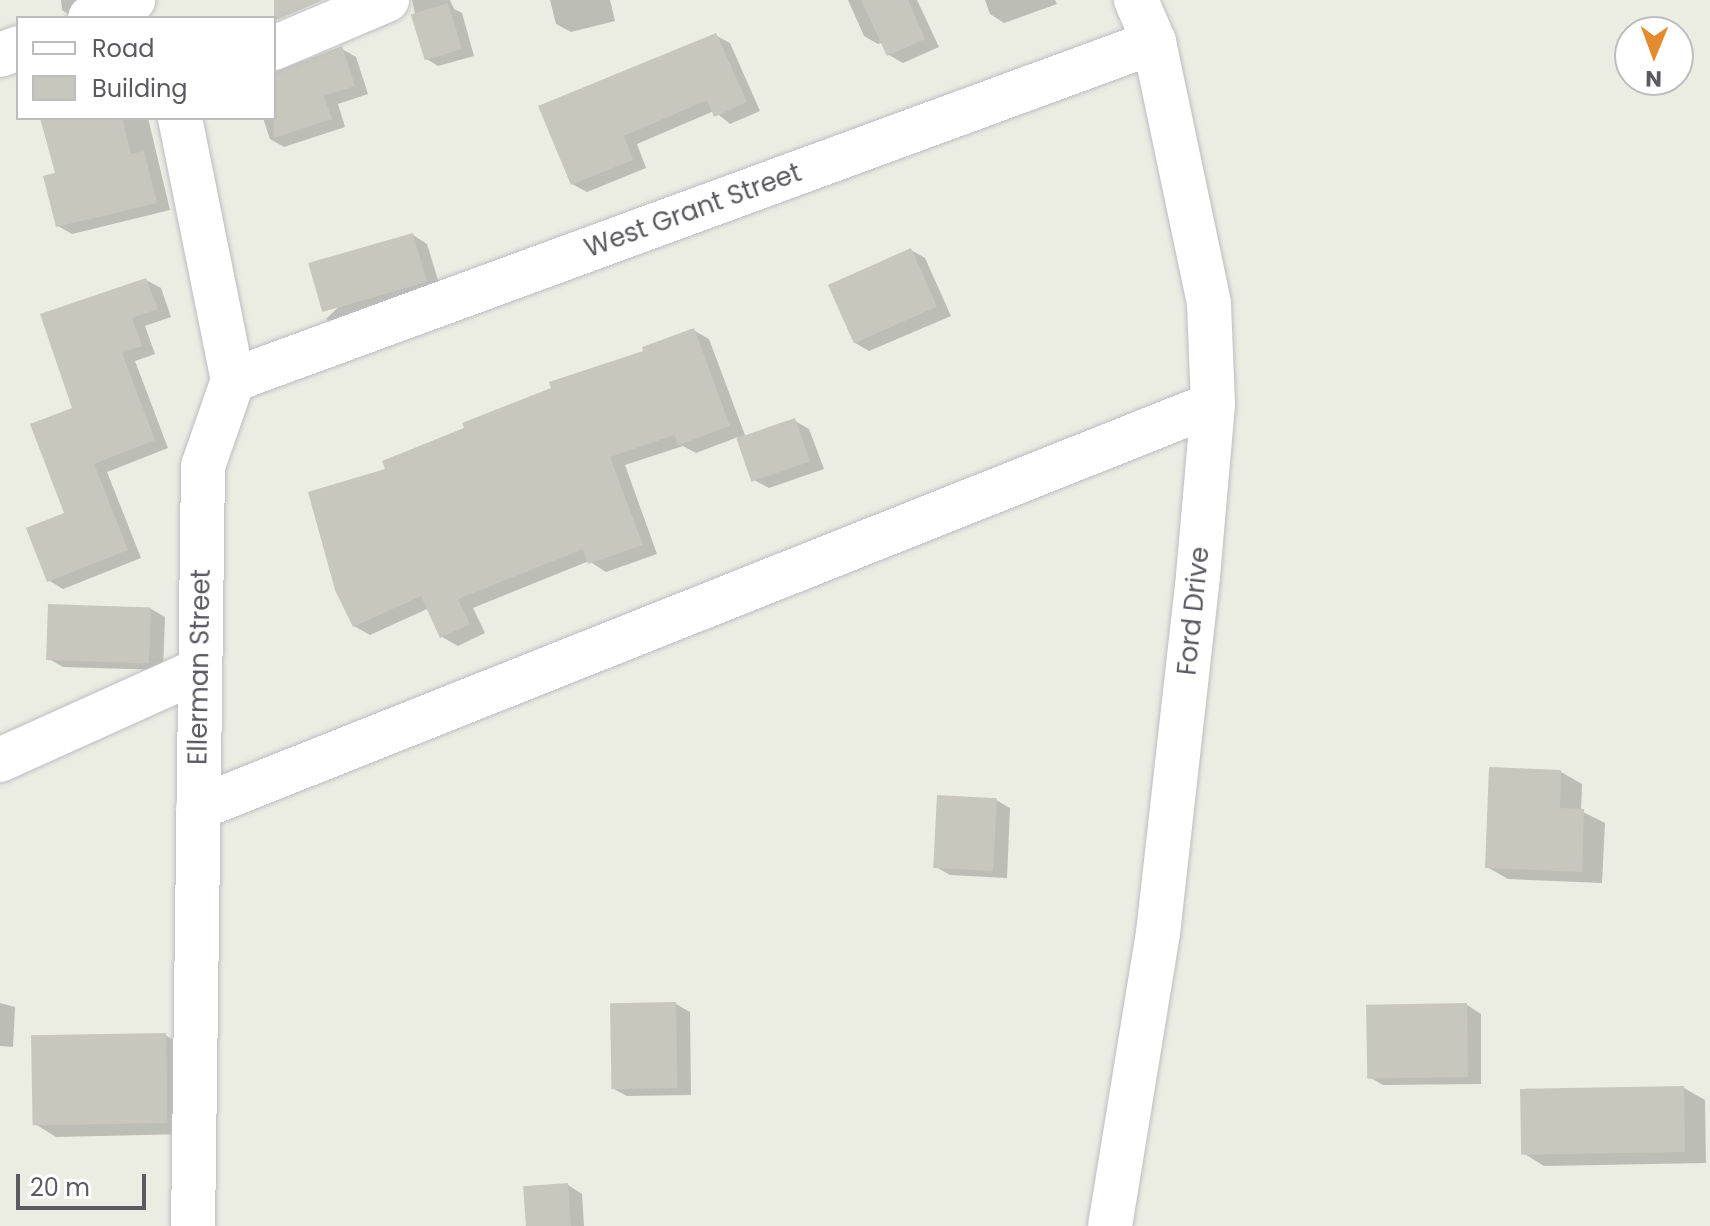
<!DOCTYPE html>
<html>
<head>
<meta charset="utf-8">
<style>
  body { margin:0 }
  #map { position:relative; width:1710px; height:1226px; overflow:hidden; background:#ebede2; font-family:Poppins,sans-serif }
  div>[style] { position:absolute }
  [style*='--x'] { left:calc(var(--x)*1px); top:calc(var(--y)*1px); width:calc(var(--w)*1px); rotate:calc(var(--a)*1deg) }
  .shadow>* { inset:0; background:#0003 }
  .building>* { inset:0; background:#c7c7be; transform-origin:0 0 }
  .roads { filter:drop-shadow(0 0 2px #bcbcc3) drop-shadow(0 0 2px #bcbcc3) }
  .minor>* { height:44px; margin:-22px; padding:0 22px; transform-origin:22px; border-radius:22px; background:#fff }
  span { translate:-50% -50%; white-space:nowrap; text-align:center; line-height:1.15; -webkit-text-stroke:6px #fff; paint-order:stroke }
  .street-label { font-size:26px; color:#5a5a62 }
  .legend { position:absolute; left:16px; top:16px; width:260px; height:104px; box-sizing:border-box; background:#fff; border:2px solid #bdbdc0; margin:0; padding:10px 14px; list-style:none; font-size:24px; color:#5a5a62 }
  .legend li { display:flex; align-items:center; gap:16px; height:40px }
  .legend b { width:40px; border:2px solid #bdbdc0 }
  .north { position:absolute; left:1614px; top:16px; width:80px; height:80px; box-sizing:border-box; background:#fff; border:2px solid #bdbdc0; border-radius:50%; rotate:181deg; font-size:22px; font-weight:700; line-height:32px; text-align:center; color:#5a5a62 }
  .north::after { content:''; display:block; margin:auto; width:28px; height:36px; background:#e48b30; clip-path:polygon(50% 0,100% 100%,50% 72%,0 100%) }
  .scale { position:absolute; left:16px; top:1174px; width:130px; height:36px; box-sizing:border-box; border:4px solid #5a5a62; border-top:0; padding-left:10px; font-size:24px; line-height:28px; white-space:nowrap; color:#5a5a62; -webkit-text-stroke:6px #fff; paint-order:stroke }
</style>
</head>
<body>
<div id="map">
  <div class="shadow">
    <div style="clip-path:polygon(61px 0,101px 0,75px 18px,62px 10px)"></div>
    <div style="clip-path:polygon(412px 0,450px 0,454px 9px,462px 13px,474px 56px,438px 66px,425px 58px)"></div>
    <div style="clip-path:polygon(550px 0,610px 0,615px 21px,571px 32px,556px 24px)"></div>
    <div style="clip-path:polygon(848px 0,917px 0,939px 47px,903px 63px,889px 55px,883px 42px,878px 44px,864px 36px)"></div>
    <div style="clip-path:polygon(985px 0,1055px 0,1057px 4px,1004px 23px,990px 14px)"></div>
    <div style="clip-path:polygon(715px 35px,730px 43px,760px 111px,730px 124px,714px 111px,637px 144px,646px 168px,587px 192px,572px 184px)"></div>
    <div style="clip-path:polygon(342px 49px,356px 57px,368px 94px,338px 104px,345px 127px,284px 147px,270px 139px,263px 118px,274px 118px,274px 74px)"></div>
    <div style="clip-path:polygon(42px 118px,148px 118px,170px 210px,72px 234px,58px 226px,57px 175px)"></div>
    <div style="clip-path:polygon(413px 235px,427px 244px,441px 290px,340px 327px,326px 319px)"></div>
    <div style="clip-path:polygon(911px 250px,925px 258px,951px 316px,869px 351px,855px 343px)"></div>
    <div style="clip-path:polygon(146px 280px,161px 288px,171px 317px,145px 326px,155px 354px,135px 361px,168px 448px,107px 472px,141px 558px,63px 589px,48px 580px,67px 515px,74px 409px)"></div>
    <div style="clip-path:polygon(693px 330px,709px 339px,746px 438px,795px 421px,809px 429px,824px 469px,769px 488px,754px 480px,738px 437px,696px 453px,683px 446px,625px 465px,657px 554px,606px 572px,589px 561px,473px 608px,485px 633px,458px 646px,442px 637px,427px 609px,370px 635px,354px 626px,388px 470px)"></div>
    <div style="clip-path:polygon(151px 609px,165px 617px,163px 670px,63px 667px,49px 659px)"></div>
    <div style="clip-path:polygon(1561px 772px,1582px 784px,1581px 811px,1605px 823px,1602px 883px,1508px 879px,1487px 867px)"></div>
    <div style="clip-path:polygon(996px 800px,1010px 808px,1007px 878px,950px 875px,936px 867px)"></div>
    <div style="clip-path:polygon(0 1003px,15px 1007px,13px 1047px,0 1046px)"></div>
    <div style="clip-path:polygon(676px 1004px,690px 1012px,691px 1095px,627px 1096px,612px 1088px)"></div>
    <div style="clip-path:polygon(1467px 1005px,1481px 1014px,1481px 1084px,1383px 1085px,1369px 1077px)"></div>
    <div style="clip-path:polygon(165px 1035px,187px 1048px,188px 1134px,56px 1137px,35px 1124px)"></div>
    <div style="clip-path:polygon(1684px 1088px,1705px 1100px,1706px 1163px,1544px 1166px,1523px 1153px)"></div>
    <div style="clip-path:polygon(568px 1185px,582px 1194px,584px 1226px,527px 1226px)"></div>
  </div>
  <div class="building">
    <div style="clip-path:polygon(274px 0,323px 0,274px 21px)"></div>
    <div style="clip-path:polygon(861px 0,908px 0,925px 39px,887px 56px)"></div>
    <div style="left:448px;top:3px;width:48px;height:39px;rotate:73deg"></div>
    <div style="clip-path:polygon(716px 33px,747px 102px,714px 117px,707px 100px,624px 136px,633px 160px,571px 185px,538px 106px)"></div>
    <div style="clip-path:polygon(342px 46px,355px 86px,324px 96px,332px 119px,274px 138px,274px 72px)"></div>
    <div style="clip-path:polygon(40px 118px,122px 118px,131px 154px,144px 151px,157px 203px,56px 227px,43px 176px,55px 173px)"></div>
    <div style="left:413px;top:233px;width:51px;height:109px;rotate:74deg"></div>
    <div style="left:911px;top:248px;width:64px;height:91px;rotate:66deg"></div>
    <div style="clip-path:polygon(146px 278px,158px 309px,132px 318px,142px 346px,122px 353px,155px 440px,94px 464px,128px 550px,47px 582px,26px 528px,64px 513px,30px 424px,72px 408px,40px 314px)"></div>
    <div style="clip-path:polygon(694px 328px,730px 426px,678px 445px,674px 435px,610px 457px,643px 545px,588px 564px,583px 549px,458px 599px,470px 624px,440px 638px,421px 596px,353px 627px,335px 590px,308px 492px,385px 469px,382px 461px,464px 428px,462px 423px,551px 388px,549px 382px,643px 351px,642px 347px)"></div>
    <div style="left:795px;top:418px;width:46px;height:62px;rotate:71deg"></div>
    <div style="left:48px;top:604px;width:103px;height:56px;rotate:2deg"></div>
    <div style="clip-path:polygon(1489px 767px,1561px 770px,1560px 808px,1584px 809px,1582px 872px,1485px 868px)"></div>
    <div style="left:937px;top:795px;width:60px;height:73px;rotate:3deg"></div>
    <div style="left:676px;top:1002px;width:86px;height:66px;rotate:89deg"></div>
    <div style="left:1467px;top:1003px;width:74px;height:101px;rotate:89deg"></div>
    <div style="left:166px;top:1033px;width:90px;height:135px;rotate:89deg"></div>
    <div style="left:1684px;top:1086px;width:66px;height:164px;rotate:89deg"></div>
    <div style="left:568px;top:1183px;width:43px;height:45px;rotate:86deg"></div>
  </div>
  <div class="roads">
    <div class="minor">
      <div style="--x:90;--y:18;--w:47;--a:-22.7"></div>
      <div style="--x:274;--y:48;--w:123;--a:-23"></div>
      <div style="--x:0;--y:55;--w:19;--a:-21"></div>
      <div style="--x:180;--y:118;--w:267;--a:78.6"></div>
      <div style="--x:233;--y:380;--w:91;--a:109.2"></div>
      <div style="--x:203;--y:466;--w:760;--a:90.75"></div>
      <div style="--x:233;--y:380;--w:981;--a:-20.15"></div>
      <div style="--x:0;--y:760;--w:218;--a:-24.3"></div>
      <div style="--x:198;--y:808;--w:1092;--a:-21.7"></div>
      <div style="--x:1110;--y:1226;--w:297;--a:-80.7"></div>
      <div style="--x:1158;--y:933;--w:359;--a:-83.6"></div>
      <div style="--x:1198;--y:576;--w:173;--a:-85"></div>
      <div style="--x:1213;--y:404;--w:101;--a:-92.3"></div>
      <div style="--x:1209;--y:303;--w:267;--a:-101.9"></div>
      <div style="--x:1154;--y:42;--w:46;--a:-113.2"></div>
    </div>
  </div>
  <div class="street-label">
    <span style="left:693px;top:211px;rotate:-20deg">West Grant Street</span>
    <span style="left:1194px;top:611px;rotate:-84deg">Ford Drive</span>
    <span style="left:200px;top:667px;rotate:-89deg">Ellerman Street</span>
  </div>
  <ul class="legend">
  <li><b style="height:10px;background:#fff"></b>Road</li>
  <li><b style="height:22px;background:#c7c7be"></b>Building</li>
  </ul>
  <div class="north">N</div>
  <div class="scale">20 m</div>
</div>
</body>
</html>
